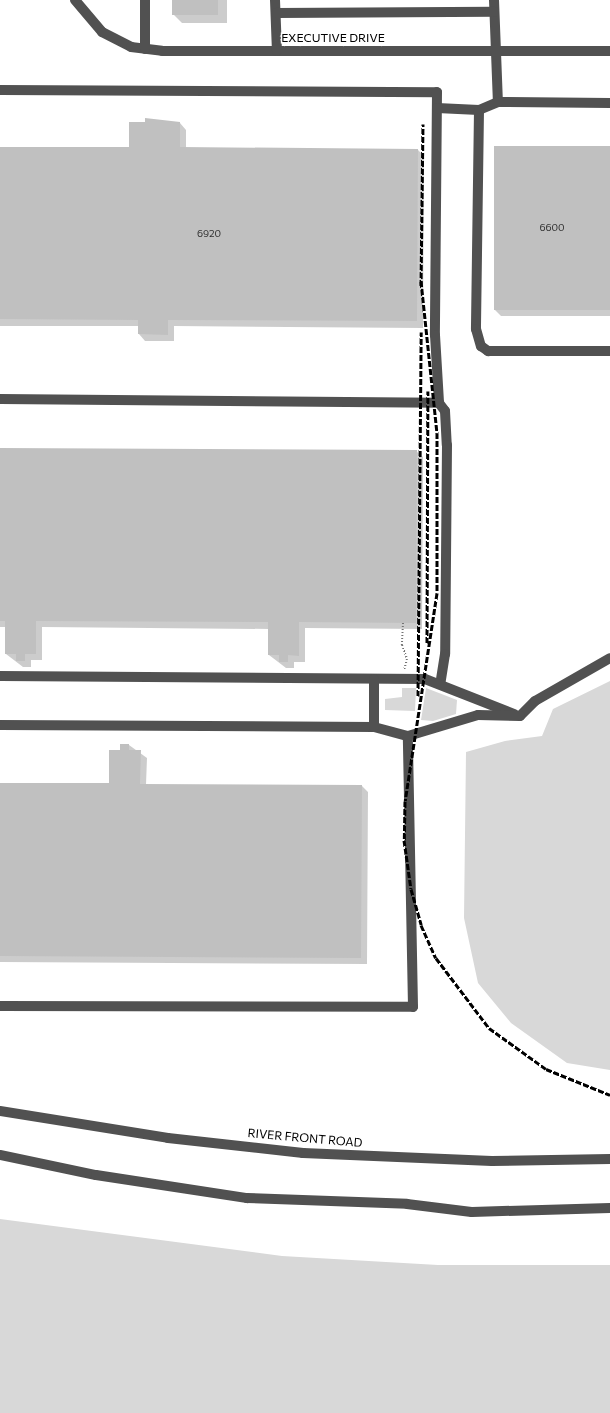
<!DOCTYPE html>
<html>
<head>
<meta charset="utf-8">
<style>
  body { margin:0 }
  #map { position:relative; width:610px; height:1413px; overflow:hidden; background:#fff; font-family:Commissioner,sans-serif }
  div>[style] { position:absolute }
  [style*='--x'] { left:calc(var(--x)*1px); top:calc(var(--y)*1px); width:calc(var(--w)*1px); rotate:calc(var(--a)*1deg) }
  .green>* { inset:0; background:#d8d8d8 }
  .shadow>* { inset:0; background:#0003 }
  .building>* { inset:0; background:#c0c0c0; transform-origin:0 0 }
  .path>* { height:2px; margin-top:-1px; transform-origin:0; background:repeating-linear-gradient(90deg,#737373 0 1px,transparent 0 3px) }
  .minor>* { height:10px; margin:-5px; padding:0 5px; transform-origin:5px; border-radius:5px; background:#515151 }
  .rail>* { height:3px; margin-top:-1.5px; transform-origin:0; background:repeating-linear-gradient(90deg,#000 0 6px,transparent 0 8px) }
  span { translate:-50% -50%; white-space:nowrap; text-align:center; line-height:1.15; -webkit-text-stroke:3px #fff; paint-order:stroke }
  .number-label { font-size:10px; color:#303030 }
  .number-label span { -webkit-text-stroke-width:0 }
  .street-label { font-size:12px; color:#000 }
</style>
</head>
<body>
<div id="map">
  <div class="green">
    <div style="clip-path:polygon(610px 681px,610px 1070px,567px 1063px,511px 1023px,478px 983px,464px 918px,466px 752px,505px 741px,542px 736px,553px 709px)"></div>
    <div style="clip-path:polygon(402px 688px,416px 688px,415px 711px,385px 710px,385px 699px,402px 697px)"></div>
    <div style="clip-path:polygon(426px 688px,457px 700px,456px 714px,433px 721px,421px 720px)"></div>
    <div style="clip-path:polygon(0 1219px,282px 1256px,438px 1265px,610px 1265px,610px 1413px,0 1413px)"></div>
  </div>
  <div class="shadow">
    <div style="clip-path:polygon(173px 0,227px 0,227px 23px,182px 23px,173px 14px)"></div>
    <div style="clip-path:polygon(180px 123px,186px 130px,186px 148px,418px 150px,424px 156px,423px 328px,174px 326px,174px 341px,145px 341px,139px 334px,139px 326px,0 326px,0 148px,130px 148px)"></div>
    <div style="clip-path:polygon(610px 148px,610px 316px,501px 316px,494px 309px)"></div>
    <div style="clip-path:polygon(0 449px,416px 451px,423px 457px,422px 629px,305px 628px,305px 662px,294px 662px,294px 668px,286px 668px,269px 655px,269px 629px,42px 627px,42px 660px,31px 660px,31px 667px,23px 667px,6px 654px,6px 627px,0 627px)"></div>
    <div style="clip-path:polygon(129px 745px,147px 758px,146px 785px,362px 786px,368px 792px,367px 964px,0 962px,0 784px,110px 784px,121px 751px)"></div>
  </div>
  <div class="building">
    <div style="left:172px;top:0;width:46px;height:15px"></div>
    <div style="clip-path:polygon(145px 118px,180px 122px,180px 147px,418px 149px,417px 321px,168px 320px,168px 335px,138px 334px,138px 320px,0 319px,0 147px,129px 147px,129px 122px,145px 122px)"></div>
    <div style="left:494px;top:146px;width:116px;height:164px"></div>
    <div style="clip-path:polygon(0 448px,417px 450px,416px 623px,299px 622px,299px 656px,288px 655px,288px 662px,279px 662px,279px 655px,268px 655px,268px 622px,36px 621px,36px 654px,25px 654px,25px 661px,16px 661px,16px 654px,5px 654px,5px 621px,0 621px)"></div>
    <div style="clip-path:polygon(120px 744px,129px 744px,129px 750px,141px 750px,140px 784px,362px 785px,361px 958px,0 956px,0 783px,109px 783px,109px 750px,120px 750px)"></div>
  </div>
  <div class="path">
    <div style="--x:403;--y:623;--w:22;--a:93"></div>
    <div style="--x:402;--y:645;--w:15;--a:70"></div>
    <div style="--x:407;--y:659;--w:11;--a:105"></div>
  </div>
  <div class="minor">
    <div style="--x:75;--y:0;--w:42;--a:49.8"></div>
    <div style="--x:102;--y:32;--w:33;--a:27"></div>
    <div style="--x:131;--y:47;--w:31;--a:7"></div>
    <div style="--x:162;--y:51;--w:448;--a:0"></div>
    <div style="--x:145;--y:0;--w:49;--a:90"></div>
    <div style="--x:275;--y:0;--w:51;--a:87.8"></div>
    <div style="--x:494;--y:0;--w:102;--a:87.8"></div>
    <div style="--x:498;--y:102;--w:112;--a:0.5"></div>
    <div style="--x:276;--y:13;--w:218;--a:-0.3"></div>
    <div style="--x:0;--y:90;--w:437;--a:0.3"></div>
    <div style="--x:437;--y:92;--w:243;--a:90.5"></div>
    <div style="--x:435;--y:335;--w:68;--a:86.6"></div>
    <div style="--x:437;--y:108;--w:42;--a:2.7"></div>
    <div style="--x:479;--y:110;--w:21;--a:-23"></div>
    <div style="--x:479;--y:110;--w:219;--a:90.8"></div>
    <div style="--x:476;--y:329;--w:18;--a:74"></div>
    <div style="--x:481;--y:346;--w:9;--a:36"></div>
    <div style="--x:488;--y:351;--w:122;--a:0"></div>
    <div style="--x:0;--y:399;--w:439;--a:0.5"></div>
    <div style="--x:439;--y:403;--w:10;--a:53"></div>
    <div style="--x:445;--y:411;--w:34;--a:87"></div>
    <div style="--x:447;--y:445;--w:209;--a:90.5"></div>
    <div style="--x:445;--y:654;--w:30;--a:99"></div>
    <div style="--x:0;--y:676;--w:425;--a:0.4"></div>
    <div style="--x:425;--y:679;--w:96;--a:21.5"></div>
    <div style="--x:520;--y:716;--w:21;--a:-45"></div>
    <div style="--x:535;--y:701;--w:86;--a:-29.8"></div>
    <div style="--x:0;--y:725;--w:374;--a:0.3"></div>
    <div style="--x:374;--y:727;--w:35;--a:15"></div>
    <div style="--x:374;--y:727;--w:48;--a:-90"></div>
    <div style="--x:0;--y:1006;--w:413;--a:0.1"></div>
    <div style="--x:413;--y:1007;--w:271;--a:-91.1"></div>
    <div style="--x:408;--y:736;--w:73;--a:-16.7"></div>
    <div style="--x:478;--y:715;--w:42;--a:1.4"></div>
    <div style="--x:0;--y:1111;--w:170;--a:9.1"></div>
    <div style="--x:168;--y:1138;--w:136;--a:6.3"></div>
    <div style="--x:303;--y:1153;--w:189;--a:2.4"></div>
    <div style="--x:492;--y:1161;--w:118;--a:-1"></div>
    <div style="--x:0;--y:1155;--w:98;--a:11.8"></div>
    <div style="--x:96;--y:1175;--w:153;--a:8.7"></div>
    <div style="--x:247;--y:1198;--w:160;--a:2.1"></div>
    <div style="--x:407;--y:1204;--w:65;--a:7"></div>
    <div style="--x:472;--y:1212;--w:138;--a:-1.7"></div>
  </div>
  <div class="rail">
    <div style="--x:421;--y:281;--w:153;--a:84"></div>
    <div style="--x:437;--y:433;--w:160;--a:90"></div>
    <div style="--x:437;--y:593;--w:210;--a:98.7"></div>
    <div style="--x:405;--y:801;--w:39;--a:91"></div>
    <div style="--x:404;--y:840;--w:49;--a:81.9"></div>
    <div style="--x:411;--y:889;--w:37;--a:74"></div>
    <div style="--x:421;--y:925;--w:36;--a:66"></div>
    <div style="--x:436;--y:958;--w:88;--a:52.9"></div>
    <div style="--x:489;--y:1028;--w:70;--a:35.7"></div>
    <div style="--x:546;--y:1069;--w:69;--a:22.1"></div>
    <div style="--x:421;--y:286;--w:162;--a:-89.3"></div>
    <div style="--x:427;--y:643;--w:252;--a:-89.8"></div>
    <div style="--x:418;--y:696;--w:364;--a:-89.5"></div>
  </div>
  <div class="number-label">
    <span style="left:552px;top:228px">6600</span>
    <span style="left:209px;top:234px">6920</span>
  </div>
  <div class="street-label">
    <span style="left:333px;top:38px">EXECUTIVE DRIVE</span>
    <span style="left:305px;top:1138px;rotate:5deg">RIVER FRONT ROAD</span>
  </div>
</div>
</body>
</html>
